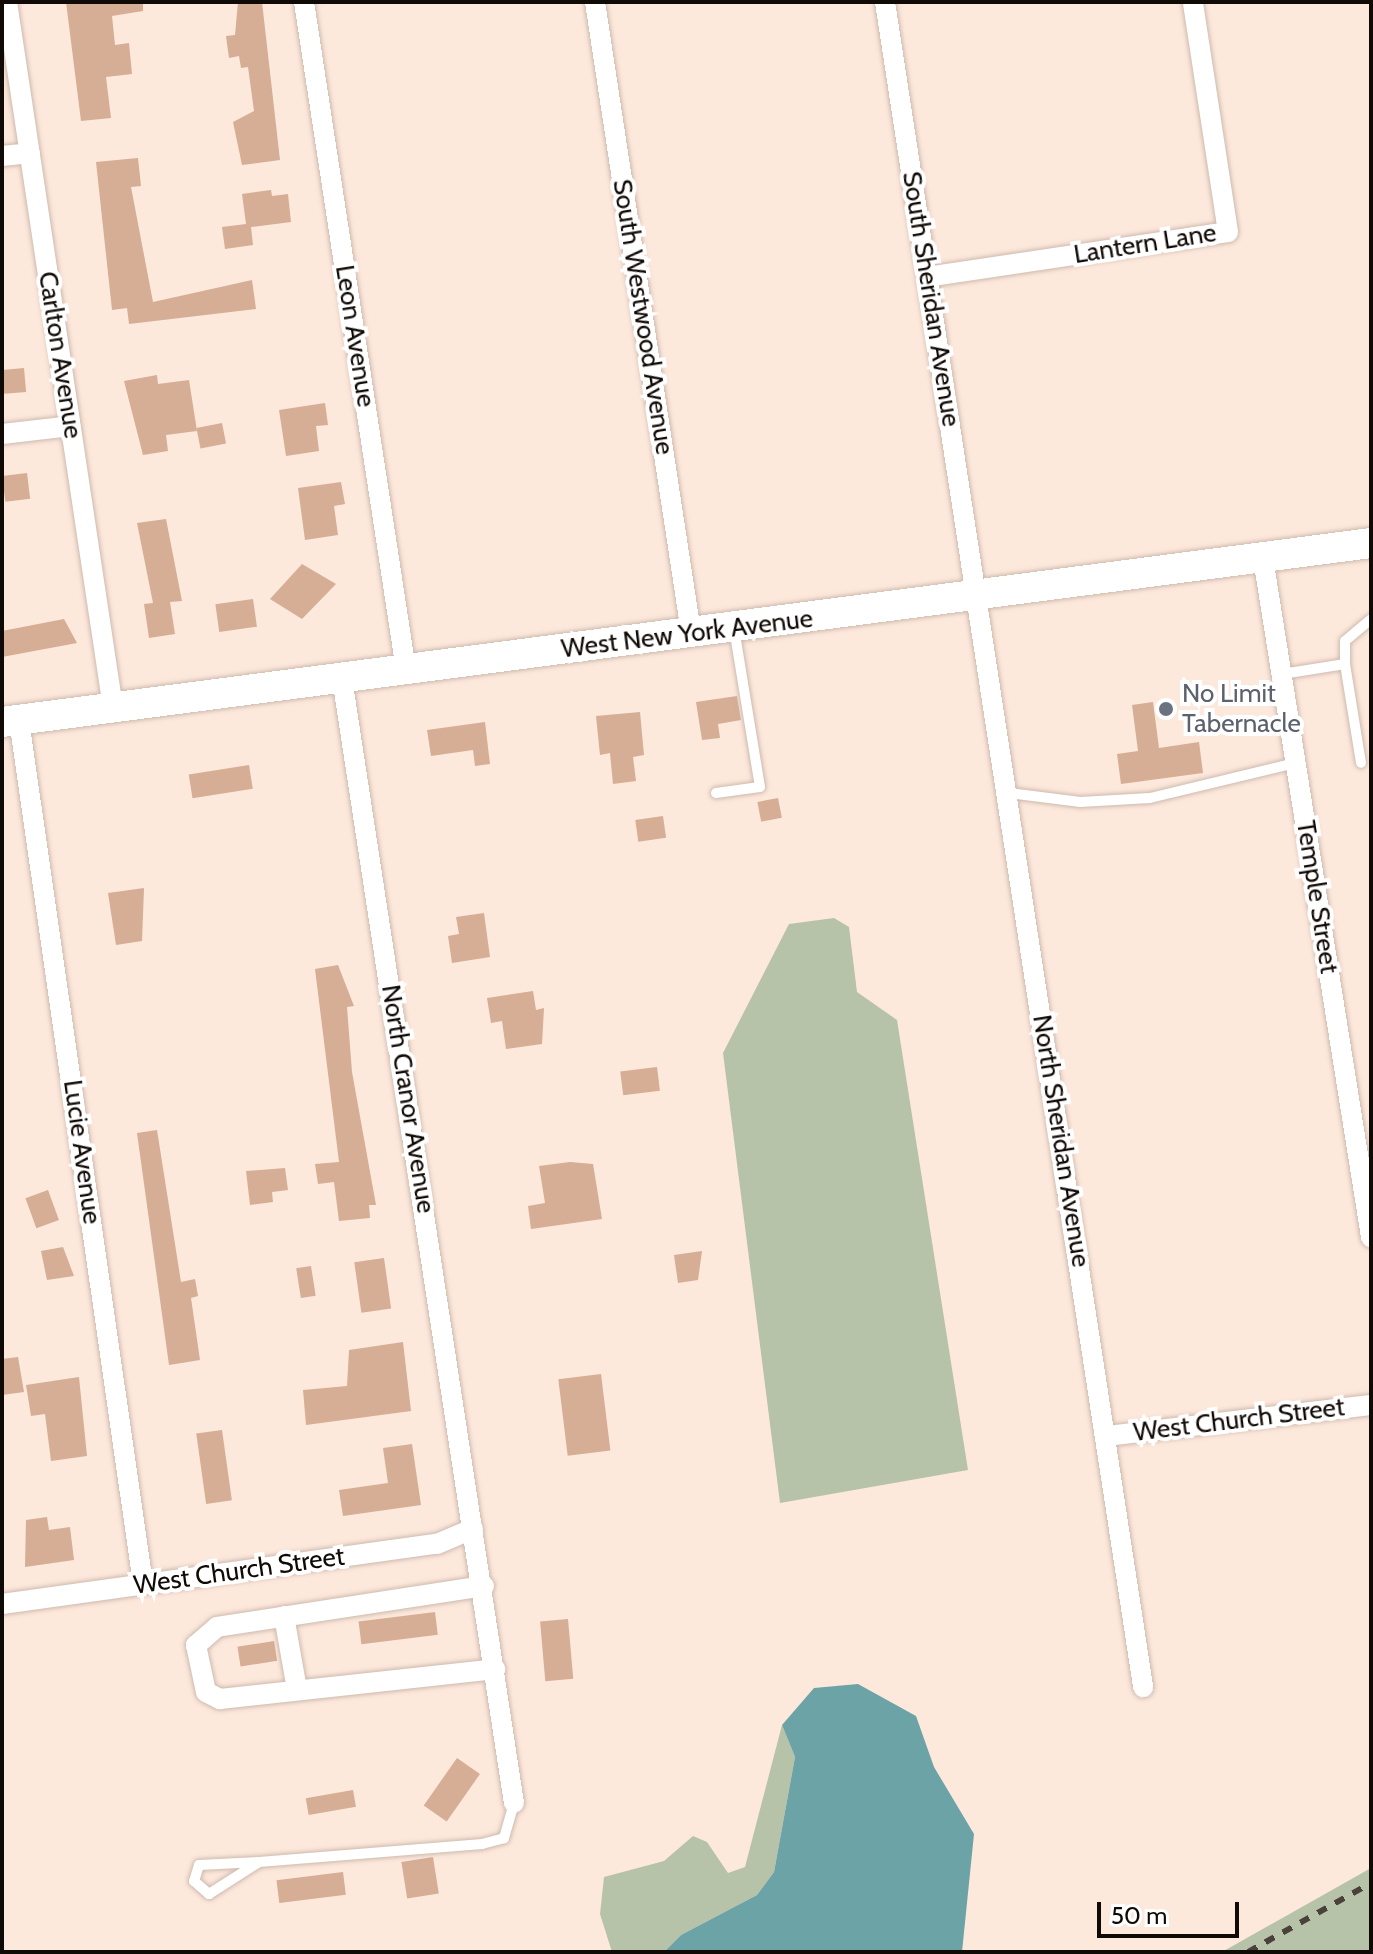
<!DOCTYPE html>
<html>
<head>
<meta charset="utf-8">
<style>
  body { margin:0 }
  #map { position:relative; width:1373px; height:1954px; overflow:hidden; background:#fde8dc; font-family:Cabin,sans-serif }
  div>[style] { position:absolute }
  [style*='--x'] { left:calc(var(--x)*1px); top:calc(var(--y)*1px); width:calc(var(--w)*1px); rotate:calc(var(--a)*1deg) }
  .green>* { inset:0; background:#b6c3a8 }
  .water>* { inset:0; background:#6ca3a7 }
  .building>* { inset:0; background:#d6ad95; transform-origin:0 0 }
  .roads { filter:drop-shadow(0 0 2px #cebaae) drop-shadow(0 0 2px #cebaae) }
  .service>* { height:10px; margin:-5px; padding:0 5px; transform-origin:5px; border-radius:5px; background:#fff }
  .minor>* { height:20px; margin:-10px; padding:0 10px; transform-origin:10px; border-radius:10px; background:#fff }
  .primary>* { height:30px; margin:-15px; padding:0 15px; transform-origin:15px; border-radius:15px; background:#fff }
  .rail>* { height:6px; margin-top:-3px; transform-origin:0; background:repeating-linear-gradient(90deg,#4a413b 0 10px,transparent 0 20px) }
  .dots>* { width:22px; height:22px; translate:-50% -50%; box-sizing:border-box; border:4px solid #fff; border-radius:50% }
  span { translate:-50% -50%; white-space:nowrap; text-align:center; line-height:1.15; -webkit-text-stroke:8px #fff; paint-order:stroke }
  .street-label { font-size:26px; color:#100a06 }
  .worship-label { font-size:26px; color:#5b616d }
  .left { translate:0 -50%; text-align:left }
  .frame { position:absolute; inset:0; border:4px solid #100a06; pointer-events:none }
  .scale { position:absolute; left:1097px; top:1902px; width:142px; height:36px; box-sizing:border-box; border:4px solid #100a06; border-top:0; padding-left:10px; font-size:24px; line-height:28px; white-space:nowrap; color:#100a06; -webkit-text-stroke:6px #fff; paint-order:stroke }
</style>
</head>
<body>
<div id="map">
  <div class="green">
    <div style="clip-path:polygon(834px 918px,849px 927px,857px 992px,897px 1020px,968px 1470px,780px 1503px,723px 1053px,789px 924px)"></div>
    <div style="clip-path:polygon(782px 1725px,795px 1757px,774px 1872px,757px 1895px,681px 1935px,664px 1952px,612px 1952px,600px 1914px,604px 1877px,664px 1861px,693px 1836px,707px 1842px,728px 1873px,745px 1867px)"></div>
    <div style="clip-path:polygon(1371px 1868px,1371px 1952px,1222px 1952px)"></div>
  </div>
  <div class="water">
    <div style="clip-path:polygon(858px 1684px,916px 1716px,934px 1767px,974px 1834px,962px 1952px,664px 1952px,681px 1935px,757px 1895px,774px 1872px,795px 1757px,782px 1725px,814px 1688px)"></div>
  </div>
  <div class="building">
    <div style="clip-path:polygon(66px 2px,143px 2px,143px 11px,112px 16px,115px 45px,129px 43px,132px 74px,106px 77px,111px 118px,81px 121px)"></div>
    <div style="clip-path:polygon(238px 2px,262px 2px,280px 160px,242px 165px,233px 122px,254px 111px,248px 67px,241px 68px,239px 56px,229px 58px,226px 36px,235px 35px)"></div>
    <div style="clip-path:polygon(138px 158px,141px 186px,131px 187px,153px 302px,252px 280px,256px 309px,129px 324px,127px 308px,112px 310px,96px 162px)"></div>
    <div style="clip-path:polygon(271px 190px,272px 196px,288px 194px,291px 222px,251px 227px,253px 245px,225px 249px,222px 227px,246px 224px,242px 194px)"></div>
    <div style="left:24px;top:368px;width:24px;height:22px;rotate:85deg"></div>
    <div style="clip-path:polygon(157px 375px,158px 384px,189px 380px,197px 431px,166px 435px,168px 451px,143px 455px,124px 381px)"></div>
    <div style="clip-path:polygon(325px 403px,328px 425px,316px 426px,319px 451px,286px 456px,279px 410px)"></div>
    <div style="left:222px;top:423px;width:21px;height:26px;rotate:79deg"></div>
    <div style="left:27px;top:473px;width:26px;height:25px;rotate:83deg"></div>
    <div style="clip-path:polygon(341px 482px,345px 504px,334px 506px,338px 535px,305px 540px,298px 488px)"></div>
    <div style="clip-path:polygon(166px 519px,182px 601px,170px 602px,175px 634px,149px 638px,144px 604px,153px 603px,137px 523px)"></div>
    <div style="clip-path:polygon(302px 564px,336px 584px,302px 619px,270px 599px)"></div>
    <div style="left:253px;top:599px;width:28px;height:38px;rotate:82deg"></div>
    <div style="clip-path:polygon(64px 619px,77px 643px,2px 657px,2px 631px)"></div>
    <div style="clip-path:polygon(737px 696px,741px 720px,718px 724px,720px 738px,702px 740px,696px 702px)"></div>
    <div style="clip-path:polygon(1153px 702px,1159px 748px,1199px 742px,1203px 773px,1121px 784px,1117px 754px,1138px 751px,1132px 705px)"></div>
    <div style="clip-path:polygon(640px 712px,644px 755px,633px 757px,636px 781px,613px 784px,610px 753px,600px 755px,596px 716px)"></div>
    <div style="clip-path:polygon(485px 722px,490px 764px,475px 766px,473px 750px,431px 756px,427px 730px)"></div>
    <div style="left:249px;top:765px;width:24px;height:61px;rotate:81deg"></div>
    <div style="left:778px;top:798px;width:20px;height:21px;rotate:79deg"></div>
    <div style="left:663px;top:816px;width:22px;height:28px;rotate:82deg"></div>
    <div style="clip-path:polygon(144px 888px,142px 941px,116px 945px,108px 893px)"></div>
    <div style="clip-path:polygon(484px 913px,490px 957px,452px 963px,448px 936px,459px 934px,456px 917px)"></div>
    <div style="clip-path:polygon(338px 965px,354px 1006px,347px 1007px,352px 1072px,376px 1205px,369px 1205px,370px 1218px,339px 1221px,334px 1182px,318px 1184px,315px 1164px,339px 1162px,315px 969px)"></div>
    <div style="clip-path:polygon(533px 991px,536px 1010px,544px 1008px,542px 1044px,506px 1049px,502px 1021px,491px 1023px,487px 998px)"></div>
    <div style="left:657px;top:1067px;width:24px;height:37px;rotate:83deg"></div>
    <div style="clip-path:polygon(157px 1130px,181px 1282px,195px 1279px,198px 1296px,191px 1298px,200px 1360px,169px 1365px,137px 1133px)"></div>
    <div style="clip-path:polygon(570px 1162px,593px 1164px,602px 1219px,531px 1229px,528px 1206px,545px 1203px,539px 1166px)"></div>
    <div style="clip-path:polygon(285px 1168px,288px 1190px,272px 1192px,273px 1202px,250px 1205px,246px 1171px)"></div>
    <div style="left:48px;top:1190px;width:32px;height:24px;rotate:70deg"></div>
    <div style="clip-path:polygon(63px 1247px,74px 1276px,47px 1280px,41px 1251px)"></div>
    <div style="clip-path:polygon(702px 1251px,698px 1280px,678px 1283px,674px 1255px)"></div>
    <div style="left:384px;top:1258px;width:51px;height:30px;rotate:82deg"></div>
    <div style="left:311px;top:1266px;width:30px;height:15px;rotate:81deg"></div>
    <div style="clip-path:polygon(403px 1342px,411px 1411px,306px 1425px,303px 1390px,347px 1386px,349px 1350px)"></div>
    <div style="clip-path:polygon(18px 1357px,24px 1392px,2px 1395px,2px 1359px)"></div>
    <div style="left:601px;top:1374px;width:77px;height:43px;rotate:83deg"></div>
    <div style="clip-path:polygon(79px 1377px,87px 1456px,51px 1461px,45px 1414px,31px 1416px,26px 1385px)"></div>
    <div style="left:222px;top:1430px;width:71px;height:26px;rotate:82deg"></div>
    <div style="clip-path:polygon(412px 1444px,421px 1505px,343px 1516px,339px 1490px,388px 1483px,383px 1448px)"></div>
    <div style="clip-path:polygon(47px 1517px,49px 1530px,70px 1527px,74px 1560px,25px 1567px,26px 1520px)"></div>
    <div style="left:435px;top:1612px;width:23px;height:77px;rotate:83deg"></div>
    <div style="left:568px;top:1619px;width:60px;height:28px;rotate:85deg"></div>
    <div style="left:274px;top:1641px;width:20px;height:37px;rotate:81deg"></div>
    <div style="left:457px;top:1758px;width:28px;height:58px;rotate:35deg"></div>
    <div style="left:353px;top:1790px;width:17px;height:48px;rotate:80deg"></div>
    <div style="left:433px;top:1857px;width:37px;height:32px;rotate:81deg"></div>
    <div style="left:343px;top:1872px;width:23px;height:67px;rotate:83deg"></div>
  </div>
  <div class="roads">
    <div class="service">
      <div style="--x:1345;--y:664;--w:23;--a:-90"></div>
      <div style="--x:1345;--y:641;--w:34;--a:-40"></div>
      <div style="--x:1282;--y:674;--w:64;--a:-9"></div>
      <div style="--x:1345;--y:664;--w:100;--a:80.8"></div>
      <div style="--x:716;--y:793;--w:44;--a:-7.8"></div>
      <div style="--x:760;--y:787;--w:160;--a:-99.3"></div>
      <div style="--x:1009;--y:793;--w:72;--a:7.2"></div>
      <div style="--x:1080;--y:802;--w:70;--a:-3.3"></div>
      <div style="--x:1150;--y:798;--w:150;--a:-13.5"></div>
      <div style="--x:259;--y:1862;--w:60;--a:177.1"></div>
      <div style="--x:199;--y:1865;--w:17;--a:107"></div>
      <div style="--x:194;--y:1881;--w:20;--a:41"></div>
      <div style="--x:209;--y:1894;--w:59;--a:-32.6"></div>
      <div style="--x:259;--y:1862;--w:224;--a:-4.6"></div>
      <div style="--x:482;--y:1844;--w:23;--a:-15"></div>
      <div style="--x:504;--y:1838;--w:36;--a:-74"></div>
    </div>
    <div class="minor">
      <div style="--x:7;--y:2;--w:714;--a:81.46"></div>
      <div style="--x:304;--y:2;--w:676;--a:81.32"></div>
      <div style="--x:595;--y:2;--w:637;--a:81.34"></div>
      <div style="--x:885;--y:2;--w:1705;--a:81.29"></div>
      <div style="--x:2;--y:156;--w:28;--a:-6"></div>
      <div style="--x:927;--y:277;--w:304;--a:-8.5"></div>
      <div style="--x:1228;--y:232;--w:233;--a:-98.7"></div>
      <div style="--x:2;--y:434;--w:69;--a:-6.6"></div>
      <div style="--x:1263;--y:558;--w:688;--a:80.96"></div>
      <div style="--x:342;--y:678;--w:1138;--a:81.31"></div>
      <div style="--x:19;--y:720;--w:873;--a:81.83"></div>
      <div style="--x:1107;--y:1436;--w:266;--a:-6.7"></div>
      <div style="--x:484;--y:1586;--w:270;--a:171.3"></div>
      <div style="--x:217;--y:1627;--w:28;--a:139"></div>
      <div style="--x:196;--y:1645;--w:48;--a:78"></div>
      <div style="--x:206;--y:1692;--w:16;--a:27"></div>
      <div style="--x:220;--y:1699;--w:277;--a:-6.2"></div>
      <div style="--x:2;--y:1604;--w:439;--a:-7.9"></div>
      <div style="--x:437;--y:1544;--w:39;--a:-23"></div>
      <div style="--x:284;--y:1616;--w:75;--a:80"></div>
    </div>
    <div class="primary">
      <div style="--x:2;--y:722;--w:1381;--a:-7.45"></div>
    </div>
  </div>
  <div class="rail">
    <div style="--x:1248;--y:1952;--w:141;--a:-29.3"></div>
  </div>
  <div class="dots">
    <div style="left:1166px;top:709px;background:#6b7280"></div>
  </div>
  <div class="street-label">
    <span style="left:1145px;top:244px;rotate:-9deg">Lantern Lane</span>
    <span style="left:931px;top:299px;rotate:81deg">South Sheridan Avenue</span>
    <span style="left:643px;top:317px;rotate:81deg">South Westwood Avenue</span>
    <span style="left:355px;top:336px;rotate:81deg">Leon Avenue</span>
    <span style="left:60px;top:355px;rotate:81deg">Carlton Avenue</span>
    <span style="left:687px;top:634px;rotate:-7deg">West New York Avenue</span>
    <span style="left:1317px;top:897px;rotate:81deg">Temple Street</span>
    <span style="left:408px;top:1099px;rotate:81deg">North Cranor Avenue</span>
    <span style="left:1061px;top:1141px;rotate:81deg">North Sheridan Avenue</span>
    <span style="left:82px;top:1152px;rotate:82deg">Lucie Avenue</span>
    <span style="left:1239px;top:1420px;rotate:-7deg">West Church Street</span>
    <span style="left:239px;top:1571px;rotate:-8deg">West Church Street</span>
  </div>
  <div class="worship-label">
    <span class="left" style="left:1182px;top:709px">No Limit<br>Tabernacle</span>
  </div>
  <div class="frame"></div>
  <div class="scale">50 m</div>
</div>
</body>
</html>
